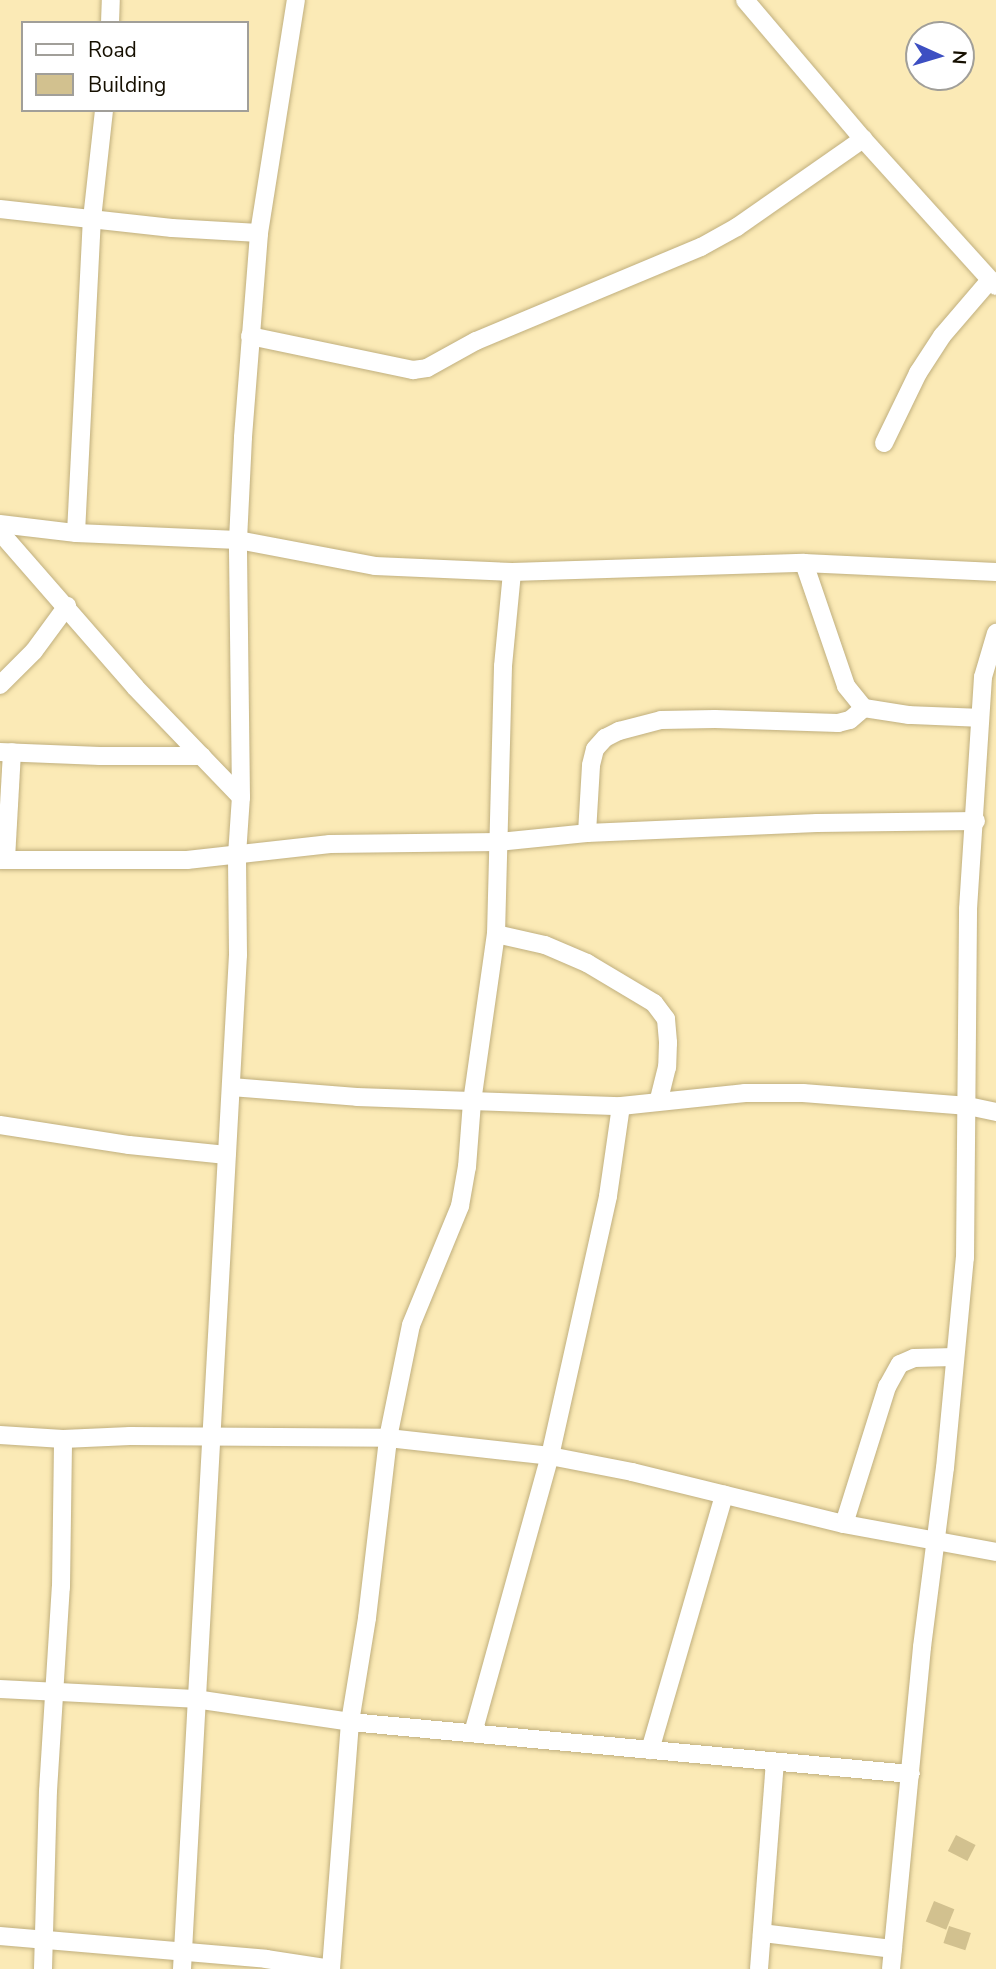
<!DOCTYPE html>
<html>
<head>
<meta charset="utf-8">
<style>
  body { margin:0 }
  #map { position:relative; width:996px; height:1969px; overflow:hidden; background:#fbeab6; font-family:"Nunito Sans",sans-serif }
  div>[style] { position:absolute }
  [style*='--x'] { left:calc(var(--x)*1px); top:calc(var(--y)*1px); width:calc(var(--w)*1px); rotate:calc(var(--a)*1deg) }
  .building>* { inset:0; background:#d2c18f; transform-origin:0 0 }
  .roads { filter:drop-shadow(0 0 2px #c0af7e) drop-shadow(0 0 2px #c0af7e) }
  .minor>* { height:18px; margin:-9px; padding:0 9px; transform-origin:9px; border-radius:9px; background:#fff }
  span { translate:-50% -50%; white-space:nowrap; text-align:center; line-height:1.15; -webkit-text-stroke:5px #fff; paint-order:stroke }
  .legend { position:absolute; left:21px; top:21px; width:228px; height:91px; box-sizing:border-box; background:#fff; border:2px solid #a19f99; margin:0; padding:9px 12px; list-style:none; font-size:21px; color:#150f00 }
  .legend li { display:flex; align-items:center; gap:14px; height:35px }
  .legend b { width:35px; border:2px solid #a19f99 }
  .north { position:absolute; left:905px; top:21px; width:70px; height:70px; box-sizing:border-box; background:#fff; border:2px solid #a19f99; border-radius:50%; rotate:94deg; font-size:19px; font-weight:700; line-height:28px; text-align:center; color:#150f00 }
  .north::after { content:''; display:block; margin:auto; width:24px; height:32px; background:#3d4fc2; clip-path:polygon(50% 0,100% 100%,50% 72%,0 100%) }
</style>
</head>
<body>
<div id="map">
  <div class="building">
    <div style="left:956px;top:1835px;width:22px;height:18px;rotate:27deg"></div>
    <div style="left:934px;top:1901px;width:22px;height:22px;rotate:22deg"></div>
    <div style="left:949px;top:1926px;width:23px;height:18px;rotate:18deg"></div>
  </div>
  <div class="roads">
    <div class="minor">
      <div style="--x:745;--y:0;--w:182;--a:49.7"></div>
      <div style="--x:863;--y:139;--w:198;--a:47.9"></div>
      <div style="--x:110;--y:23;--w:23;--a:-88"></div>
      <div style="--x:0;--y:209;--w:173;--a:6.3"></div>
      <div style="--x:172;--y:228;--w:87;--a:3.3"></div>
      <div style="--x:250;--y:336;--w:167;--a:11.8"></div>
      <div style="--x:413;--y:370;--w:14;--a:-8"></div>
      <div style="--x:427;--y:368;--w:56;--a:-28.9"></div>
      <div style="--x:476;--y:341;--w:244;--a:-22.7"></div>
      <div style="--x:701;--y:247;--w:41;--a:-29.1"></div>
      <div style="--x:737;--y:227;--w:154;--a:-34.9"></div>
      <div style="--x:884;--y:443;--w:78;--a:-64.1"></div>
      <div style="--x:918;--y:373;--w:44;--a:-57"></div>
      <div style="--x:942;--y:336;--w:74;--a:-49.4"></div>
      <div style="--x:0;--y:524;--w:77;--a:6.8"></div>
      <div style="--x:76;--y:533;--w:162;--a:2.5"></div>
      <div style="--x:238;--y:540;--w:139;--a:10.7"></div>
      <div style="--x:375;--y:566;--w:137;--a:2.5"></div>
      <div style="--x:512;--y:572;--w:292;--a:-1.8"></div>
      <div style="--x:804;--y:563;--w:192;--a:2.7"></div>
      <div style="--x:0;--y:532;--w:206;--a:48.9"></div>
      <div style="--x:135;--y:687;--w:153;--a:46.1"></div>
      <div style="--x:76;--y:533;--w:314;--a:-87.1"></div>
      <div style="--x:92;--y:219;--w:110;--a:-83.7"></div>
      <div style="--x:804;--y:563;--w:130;--a:71.1"></div>
      <div style="--x:846;--y:686;--w:28;--a:51"></div>
      <div style="--x:864;--y:708;--w:46;--a:8.8"></div>
      <div style="--x:909;--y:715;--w:71;--a:2.4"></div>
      <div style="--x:0;--y:685;--w:48;--a:-45"></div>
      <div style="--x:34;--y:651;--w:56;--a:-53.7"></div>
      <div style="--x:0;--y:752;--w:100;--a:2.3"></div>
      <div style="--x:100;--y:756;--w:102;--a:0"></div>
      <div style="--x:587;--y:833;--w:68;--a:-86.6"></div>
      <div style="--x:591;--y:765;--w:16;--a:-76"></div>
      <div style="--x:595;--y:749;--w:15;--a:-48"></div>
      <div style="--x:605;--y:738;--w:16;--a:-27"></div>
      <div style="--x:619;--y:731;--w:43;--a:-14.7"></div>
      <div style="--x:661;--y:720;--w:54;--a:-1.1"></div>
      <div style="--x:715;--y:719;--w:123;--a:1.9"></div>
      <div style="--x:838;--y:723;--w:12;--a:-14"></div>
      <div style="--x:850;--y:720;--w:18;--a:-41"></div>
      <div style="--x:6;--y:859;--w:107;--a:-86.8"></div>
      <div style="--x:0;--y:860;--w:187;--a:0"></div>
      <div style="--x:187;--y:860;--w:144;--a:-6.4"></div>
      <div style="--x:330;--y:844;--w:169;--a:-0.7"></div>
      <div style="--x:499;--y:842;--w:88;--a:-5.8"></div>
      <div style="--x:587;--y:833;--w:230;--a:-2.5"></div>
      <div style="--x:817;--y:823;--w:159;--a:-0.7"></div>
      <div style="--x:496;--y:934;--w:50;--a:12.7"></div>
      <div style="--x:545;--y:945;--w:46;--a:23.2"></div>
      <div style="--x:587;--y:963;--w:78;--a:30.8"></div>
      <div style="--x:654;--y:1003;--w:20;--a:53"></div>
      <div style="--x:666;--y:1019;--w:24;--a:85"></div>
      <div style="--x:668;--y:1043;--w:24;--a:92"></div>
      <div style="--x:667;--y:1067;--w:34;--a:104"></div>
      <div style="--x:231;--y:1087;--w:126;--a:4.5"></div>
      <div style="--x:357;--y:1097;--w:264;--a:2"></div>
      <div style="--x:621;--y:1106;--w:125;--a:-6"></div>
      <div style="--x:745;--y:1093;--w:58;--a:0"></div>
      <div style="--x:803;--y:1093;--w:166;--a:4.5"></div>
      <div style="--x:968;--y:1106;--w:29;--a:12"></div>
      <div style="--x:0;--y:1125;--w:131;--a:8.8"></div>
      <div style="--x:129;--y:1145;--w:98;--a:5.9"></div>
      <div style="--x:0;--y:1435;--w:63;--a:3.6"></div>
      <div style="--x:63;--y:1439;--w:67;--a:-2.6"></div>
      <div style="--x:130;--y:1436;--w:258;--a:0.4"></div>
      <div style="--x:388;--y:1438;--w:163;--a:6.3"></div>
      <div style="--x:550;--y:1456;--w:84;--a:11"></div>
      <div style="--x:632;--y:1472;--w:218;--a:13.8"></div>
      <div style="--x:844;--y:1524;--w:155;--a:10.4"></div>
      <div style="--x:844;--y:1524;--w:144;--a:-72.6"></div>
      <div style="--x:887;--y:1387;--w:26;--a:-61"></div>
      <div style="--x:900;--y:1364;--w:15;--a:-23"></div>
      <div style="--x:914;--y:1358;--w:41;--a:-1.4"></div>
      <div style="--x:0;--y:1689;--w:195;--a:2.9"></div>
      <div style="--x:195;--y:1699;--w:157;--a:8.4"></div>
      <div style="--x:350;--y:1722;--w:563;--a:5.3"></div>
      <div style="--x:473;--y:1733;--w:288;--a:-74.5"></div>
      <div style="--x:550;--y:1456;--w:266;--a:-77.4"></div>
      <div style="--x:608;--y:1196;--w:91;--a:-81.8"></div>
      <div style="--x:650;--y:1750;--w:266;--a:-73.8"></div>
      <div style="--x:762;--y:1933;--w:132;--a:7"></div>
      <div style="--x:0;--y:1936;--w:267;--a:4.9"></div>
      <div style="--x:266;--y:1959;--w:66;--a:8.7"></div>
      <div style="--x:43;--y:1969;--w:178;--a:-88.4"></div>
      <div style="--x:48;--y:1791;--w:204;--a:-86.4"></div>
      <div style="--x:61;--y:1587;--w:148;--a:-89.2"></div>
      <div style="--x:182;--y:1969;--w:1016;--a:-86.84"></div>
      <div style="--x:238;--y:955;--w:100;--a:-90.6"></div>
      <div style="--x:237;--y:855;--w:58;--a:-86.1"></div>
      <div style="--x:241;--y:797;--w:257;--a:-90.7"></div>
      <div style="--x:238;--y:540;--w:103;--a:-87.2"></div>
      <div style="--x:243;--y:437;--w:205;--a:-85.5"></div>
      <div style="--x:259;--y:233;--w:236;--a:-81"></div>
      <div style="--x:331;--y:1969;--w:248;--a:-85.6"></div>
      <div style="--x:350;--y:1722;--w:105;--a:-80.7"></div>
      <div style="--x:367;--y:1618;--w:181;--a:-83.3"></div>
      <div style="--x:388;--y:1438;--w:115;--a:-78.5"></div>
      <div style="--x:411;--y:1325;--w:129;--a:-67.6"></div>
      <div style="--x:460;--y:1206;--w:40;--a:-80"></div>
      <div style="--x:467;--y:1167;--w:65;--a:-85.6"></div>
      <div style="--x:472;--y:1102;--w:170;--a:-81.9"></div>
      <div style="--x:496;--y:934;--w:268;--a:-88.5"></div>
      <div style="--x:503;--y:666;--w:94;--a:-84.5"></div>
      <div style="--x:759;--y:1969;--w:207;--a:-85.6"></div>
      <div style="--x:891;--y:1969;--w:323;--a:-84.5"></div>
      <div style="--x:922;--y:1647;--w:180;--a:-82.7"></div>
      <div style="--x:945;--y:1468;--w:211;--a:-84.6"></div>
      <div style="--x:965;--y:1258;--w:349;--a:-89.5"></div>
      <div style="--x:968;--y:909;--w:232;--a:-86.3"></div>
      <div style="--x:983;--y:677;--w:46;--a:-73.5"></div>
    </div>
  </div>
  <ul class="legend">
  <li><b style="height:9px;background:#fff"></b>Road</li>
  <li><b style="height:19px;background:#d2c18f"></b>Building</li>
  </ul>
  <div class="north">N</div>
</div>
</body>
</html>
